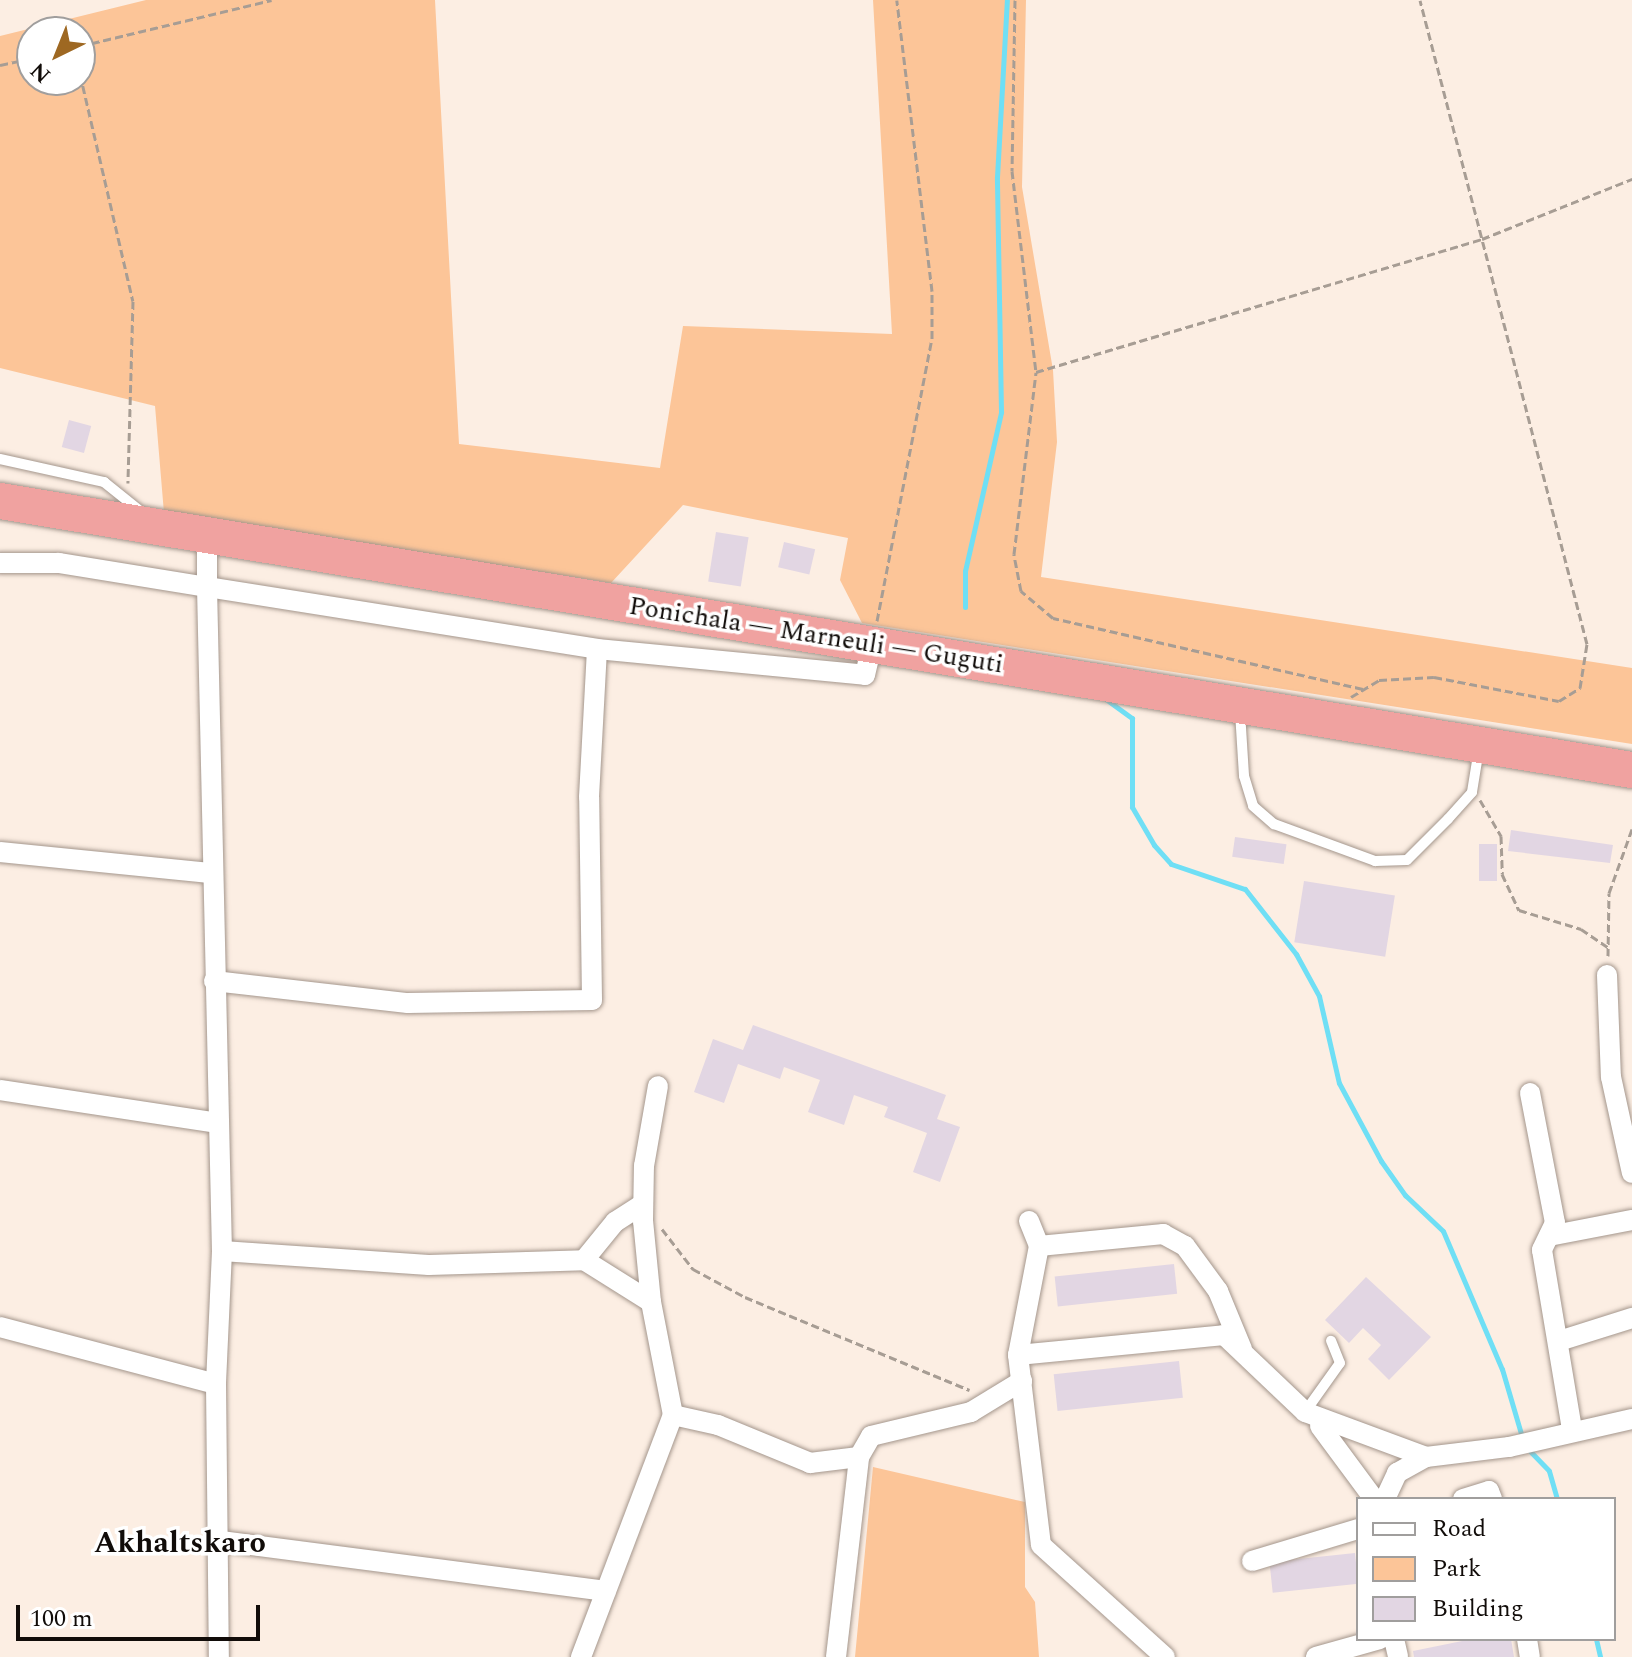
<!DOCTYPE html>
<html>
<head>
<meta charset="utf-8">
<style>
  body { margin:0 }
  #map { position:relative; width:1632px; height:1657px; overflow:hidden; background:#fceee3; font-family:Spectral,serif }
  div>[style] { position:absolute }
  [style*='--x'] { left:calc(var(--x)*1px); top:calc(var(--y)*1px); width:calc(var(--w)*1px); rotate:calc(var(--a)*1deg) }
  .green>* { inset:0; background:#fcc598 }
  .stream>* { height:5px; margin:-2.5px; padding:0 2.5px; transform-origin:2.5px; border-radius:2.5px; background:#6fdff5 }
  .building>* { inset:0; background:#e2d6e3; transform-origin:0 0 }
  .path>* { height:3px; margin-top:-1.5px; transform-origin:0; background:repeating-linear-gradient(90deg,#a79d94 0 8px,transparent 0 12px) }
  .roads { filter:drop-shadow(0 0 2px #a4968c) drop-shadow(0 0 2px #a4968c) }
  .lane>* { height:10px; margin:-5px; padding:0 5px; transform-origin:5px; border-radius:5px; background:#fff }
  .street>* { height:20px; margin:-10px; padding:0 10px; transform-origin:10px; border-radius:10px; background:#fff }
  .highway>* { height:36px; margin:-18px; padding:0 18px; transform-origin:18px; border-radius:18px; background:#f0a2a0 }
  span { translate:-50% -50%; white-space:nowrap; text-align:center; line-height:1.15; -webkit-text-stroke:7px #fff; paint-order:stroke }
  .street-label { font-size:26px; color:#110c09 }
  .quarter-label { font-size:30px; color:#110c09; font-weight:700 }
  .legend { position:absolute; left:1356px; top:1497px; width:260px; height:144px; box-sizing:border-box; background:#fff; border:2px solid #a09e9d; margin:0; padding:10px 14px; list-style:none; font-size:24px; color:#110c09 }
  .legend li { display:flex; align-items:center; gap:16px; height:40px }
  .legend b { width:40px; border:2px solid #a09e9d }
  .north { position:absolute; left:16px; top:16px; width:80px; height:80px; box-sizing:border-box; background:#fff; border:2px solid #a09e9d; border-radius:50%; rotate:223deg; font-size:22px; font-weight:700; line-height:32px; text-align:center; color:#110c09 }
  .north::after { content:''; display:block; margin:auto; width:28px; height:36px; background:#9e6822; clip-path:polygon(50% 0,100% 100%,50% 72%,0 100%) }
  .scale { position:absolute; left:16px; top:1605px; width:244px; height:36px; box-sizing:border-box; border:4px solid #110c09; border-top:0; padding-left:10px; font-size:24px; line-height:28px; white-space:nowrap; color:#110c09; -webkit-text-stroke:6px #fff; paint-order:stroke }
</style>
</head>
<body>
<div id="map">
  <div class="green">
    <div style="clip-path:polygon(evenodd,146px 0,435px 0,459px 444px,660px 468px,683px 326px,892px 334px,873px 0,1026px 0,1022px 187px,1053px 370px,1057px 442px,1041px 577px,1632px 668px,1632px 744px,862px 623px,840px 580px,848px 538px,683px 505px,611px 583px,164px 513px,155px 406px,0 368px,0 36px,146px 0,32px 32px,80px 32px,80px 80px,32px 80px,32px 32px)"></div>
    <div style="clip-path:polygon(873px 1467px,1025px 1502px,1025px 1587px,1035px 1602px,1039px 1657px,855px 1657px)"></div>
  </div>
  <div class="stream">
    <div style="--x:965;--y:607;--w:36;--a:-90"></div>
    <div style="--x:965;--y:571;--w:163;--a:-77.2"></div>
    <div style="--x:1001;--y:412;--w:235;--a:-91"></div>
    <div style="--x:997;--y:177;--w:177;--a:-86.8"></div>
    <div style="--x:1107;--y:700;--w:31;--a:36"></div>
    <div style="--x:1132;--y:718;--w:89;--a:90"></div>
    <div style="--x:1132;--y:807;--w:44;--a:59.9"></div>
    <div style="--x:1154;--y:845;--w:25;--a:48"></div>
    <div style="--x:1171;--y:864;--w:78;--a:18.7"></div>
    <div style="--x:1245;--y:889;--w:83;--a:51.9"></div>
    <div style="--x:1296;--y:954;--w:48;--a:61.3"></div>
    <div style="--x:1319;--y:996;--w:89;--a:77.1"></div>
    <div style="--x:1339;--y:1083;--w:89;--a:61.7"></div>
    <div style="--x:1381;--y:1161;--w:42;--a:54.8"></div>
    <div style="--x:1405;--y:1195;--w:52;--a:43.5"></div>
    <div style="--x:1443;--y:1231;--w:150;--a:66.9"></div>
    <div style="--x:1502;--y:1369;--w:71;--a:73.6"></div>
    <div style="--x:1528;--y:1449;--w:30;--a:46"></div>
    <div style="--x:1549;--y:1471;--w:29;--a:74"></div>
    <div style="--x:1596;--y:1639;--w:18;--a:77"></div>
  </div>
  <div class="building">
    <div style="left:69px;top:420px;width:23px;height:28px;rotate:15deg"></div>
    <div style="left:716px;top:532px;width:33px;height:50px;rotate:9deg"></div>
    <div style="left:784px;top:542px;width:32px;height:26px;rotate:13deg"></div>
    <div style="clip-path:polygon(1511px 830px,1613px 845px,1610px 863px,1508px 851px)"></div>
    <div style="left:1235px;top:837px;width:52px;height:20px;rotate:8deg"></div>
    <div style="left:1479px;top:844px;width:18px;height:37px"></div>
    <div style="left:1304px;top:881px;width:92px;height:62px;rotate:9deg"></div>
    <div style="clip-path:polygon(753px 1025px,946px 1095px,937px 1119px,960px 1127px,940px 1182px,913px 1172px,927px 1133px,884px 1117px,888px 1107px,854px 1095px,844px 1125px,808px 1112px,820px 1080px,784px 1067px,780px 1079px,738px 1064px,724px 1103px,694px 1092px,713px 1039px,743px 1050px)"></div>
    <div style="left:1174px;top:1264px;width:30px;height:120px;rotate:84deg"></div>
    <div style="clip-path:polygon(1366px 1277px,1431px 1337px,1389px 1380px,1368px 1359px,1381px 1345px,1363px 1328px,1349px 1343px,1325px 1320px)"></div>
    <div style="left:1179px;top:1361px;width:37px;height:126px;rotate:84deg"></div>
    <div style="left:1355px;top:1553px;width:31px;height:86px;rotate:84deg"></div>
    <div style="clip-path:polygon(1472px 1639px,1511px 1639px,1514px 1657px,1414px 1657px,1413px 1651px)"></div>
  </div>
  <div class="path">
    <div style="--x:1015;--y:0;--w:171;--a:91"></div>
    <div style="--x:1012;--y:171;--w:202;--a:83.2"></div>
    <div style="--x:80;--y:46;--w:197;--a:-13.5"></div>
    <div style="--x:0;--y:65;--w:33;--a:-12"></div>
    <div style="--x:80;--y:74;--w:233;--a:76.9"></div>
    <div style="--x:133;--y:301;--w:182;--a:91.6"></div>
    <div style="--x:877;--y:621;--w:287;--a:-79"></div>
    <div style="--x:932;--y:339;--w:48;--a:-90"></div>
    <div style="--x:932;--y:291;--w:293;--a:-96.9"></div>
    <div style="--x:1363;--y:689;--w:318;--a:-167.1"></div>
    <div style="--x:1053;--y:618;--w:42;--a:-139.8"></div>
    <div style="--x:1021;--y:591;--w:38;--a:-101"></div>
    <div style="--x:1014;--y:554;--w:183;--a:-83.1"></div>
    <div style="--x:1036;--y:372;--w:465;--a:-16.6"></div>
    <div style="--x:1482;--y:239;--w:162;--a:-21.8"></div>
    <div style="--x:1351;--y:697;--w:33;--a:-31"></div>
    <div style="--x:1379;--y:680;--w:55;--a:-3.1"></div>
    <div style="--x:1434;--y:677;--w:127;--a:10.9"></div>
    <div style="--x:1559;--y:701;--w:25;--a:-32"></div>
    <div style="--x:1580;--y:688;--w:45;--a:-81"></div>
    <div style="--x:1587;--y:644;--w:665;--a:-104.54"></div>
    <div style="--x:1480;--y:800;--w:42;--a:59.7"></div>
    <div style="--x:1501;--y:836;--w:38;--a:88"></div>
    <div style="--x:1502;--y:874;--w:40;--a:65"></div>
    <div style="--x:1519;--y:910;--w:65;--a:17"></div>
    <div style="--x:1581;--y:929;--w:32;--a:34"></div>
    <div style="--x:1608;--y:956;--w:63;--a:-89.1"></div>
    <div style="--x:1609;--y:893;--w:68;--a:-70.2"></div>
    <div style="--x:662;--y:1229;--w:51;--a:52.2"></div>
    <div style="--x:693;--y:1269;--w:59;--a:28.3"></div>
    <div style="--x:745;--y:1297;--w:243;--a:22.5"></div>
  </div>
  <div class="roads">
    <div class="lane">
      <div style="--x:0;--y:459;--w:107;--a:12.5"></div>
      <div style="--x:104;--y:482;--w:51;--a:38.7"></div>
      <div style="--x:1240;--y:712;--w:64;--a:86.4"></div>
      <div style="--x:1244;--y:776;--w:31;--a:73"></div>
      <div style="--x:1253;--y:806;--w:28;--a:41"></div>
      <div style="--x:1274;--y:824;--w:108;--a:20.1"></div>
      <div style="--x:1375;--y:861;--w:32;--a:-2"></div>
      <div style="--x:1407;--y:860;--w:58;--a:-45"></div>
      <div style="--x:1448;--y:819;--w:36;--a:-48"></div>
      <div style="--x:1472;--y:792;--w:44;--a:-80.8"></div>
      <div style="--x:1305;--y:1412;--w:60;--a:-54.5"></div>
      <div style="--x:1340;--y:1363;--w:24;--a:-112"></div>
    </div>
    <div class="street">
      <div style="--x:207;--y:539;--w:48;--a:90"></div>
      <div style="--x:207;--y:587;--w:395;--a:9"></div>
      <div style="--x:597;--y:649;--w:269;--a:5.5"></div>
      <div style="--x:865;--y:675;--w:31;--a:-77"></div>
      <div style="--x:0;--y:563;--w:59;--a:0"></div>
      <div style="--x:59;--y:563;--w:150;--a:9.2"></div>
      <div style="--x:207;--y:587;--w:664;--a:88.71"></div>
      <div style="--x:222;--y:1251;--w:133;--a:92.6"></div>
      <div style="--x:216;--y:1384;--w:273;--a:89.4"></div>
      <div style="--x:0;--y:852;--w:211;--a:5.7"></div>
      <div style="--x:1607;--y:975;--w:102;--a:87.8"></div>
      <div style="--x:1611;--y:1077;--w:98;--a:77.7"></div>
      <div style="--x:214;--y:981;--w:195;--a:6.5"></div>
      <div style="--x:408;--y:1003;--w:184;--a:-0.9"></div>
      <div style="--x:592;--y:1000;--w:203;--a:-90.8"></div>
      <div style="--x:589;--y:797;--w:148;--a:-86.9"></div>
      <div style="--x:0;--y:1090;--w:219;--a:8.6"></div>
      <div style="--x:1530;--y:1093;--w:132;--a:79.1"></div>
      <div style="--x:1555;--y:1223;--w:30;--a:116"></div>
      <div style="--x:1542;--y:1250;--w:182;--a:80.5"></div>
      <div style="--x:1029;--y:1221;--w:27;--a:68"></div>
      <div style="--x:1039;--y:1246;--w:111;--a:100.9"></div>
      <div style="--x:1018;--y:1355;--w:191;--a:83.1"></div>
      <div style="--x:1041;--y:1545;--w:167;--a:42.1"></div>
      <div style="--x:1549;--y:1236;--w:85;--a:-10.9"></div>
      <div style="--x:1039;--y:1246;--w:125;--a:-5.5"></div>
      <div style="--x:1163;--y:1234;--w:25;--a:29"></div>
      <div style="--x:1185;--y:1246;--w:56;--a:53.7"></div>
      <div style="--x:1218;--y:1291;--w:63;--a:67.5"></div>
      <div style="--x:222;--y:1251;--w:207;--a:3.9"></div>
      <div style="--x:429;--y:1265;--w:155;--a:-1.8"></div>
      <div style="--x:584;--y:1260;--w:79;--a:32.1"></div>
      <div style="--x:584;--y:1260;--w:49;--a:-50.8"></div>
      <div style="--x:615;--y:1222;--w:33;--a:-33"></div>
      <div style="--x:0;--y:1327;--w:223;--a:14.8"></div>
      <div style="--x:1559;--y:1341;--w:77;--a:-17.5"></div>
      <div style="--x:1018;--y:1355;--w:207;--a:-5.5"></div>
      <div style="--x:1224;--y:1335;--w:112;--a:43.5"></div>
      <div style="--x:1305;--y:1412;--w:129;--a:20.4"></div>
      <div style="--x:1426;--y:1457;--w:84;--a:-6.9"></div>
      <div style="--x:1509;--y:1447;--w:126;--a:-12.8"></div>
      <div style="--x:673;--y:1415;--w:46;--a:12.5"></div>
      <div style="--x:718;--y:1425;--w:100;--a:22.4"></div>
      <div style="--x:810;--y:1463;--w:49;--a:-7"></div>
      <div style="--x:1320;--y:1426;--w:91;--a:53.5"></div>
      <div style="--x:1385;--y:1499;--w:29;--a:-65"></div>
      <div style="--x:1397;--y:1473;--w:33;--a:-29"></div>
      <div style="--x:1463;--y:1499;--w:27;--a:-17"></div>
      <div style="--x:1489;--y:1491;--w:9;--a:69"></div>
      <div style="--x:221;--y:1541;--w:388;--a:7.4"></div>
      <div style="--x:1252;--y:1561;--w:111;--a:-16.8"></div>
      <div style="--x:1394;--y:1639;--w:18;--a:77"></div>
      <div style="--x:1527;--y:1639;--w:18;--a:81"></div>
      <div style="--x:581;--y:1657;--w:259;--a:-69.2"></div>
      <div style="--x:673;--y:1415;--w:115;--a:-101"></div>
      <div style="--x:651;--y:1302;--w:81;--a:-95.6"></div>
      <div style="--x:643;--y:1221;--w:55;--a:-89"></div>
      <div style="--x:644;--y:1166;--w:81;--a:-80.1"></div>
      <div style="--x:836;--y:1657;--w:201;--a:-83.4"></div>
      <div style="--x:859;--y:1457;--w:24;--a:-60"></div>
      <div style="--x:871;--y:1436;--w:103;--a:-13.5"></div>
      <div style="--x:971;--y:1412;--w:60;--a:-31.3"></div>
      <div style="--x:1316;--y:1657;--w:66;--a:-15.7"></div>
    </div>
    <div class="highway">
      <div style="--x:0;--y:501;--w:1654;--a:9.36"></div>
    </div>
  </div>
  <div class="street-label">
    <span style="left:816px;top:636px;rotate:9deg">Ponichala — Marneuli — Guguti</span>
  </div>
  <div class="quarter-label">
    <span style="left:180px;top:1543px">Akhaltskaro</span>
  </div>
  <ul class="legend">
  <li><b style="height:10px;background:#fff"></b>Road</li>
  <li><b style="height:22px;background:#fcc598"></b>Park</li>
  <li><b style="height:22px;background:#e2d6e3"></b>Building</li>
  </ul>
  <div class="north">N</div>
  <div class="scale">100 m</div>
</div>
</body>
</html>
